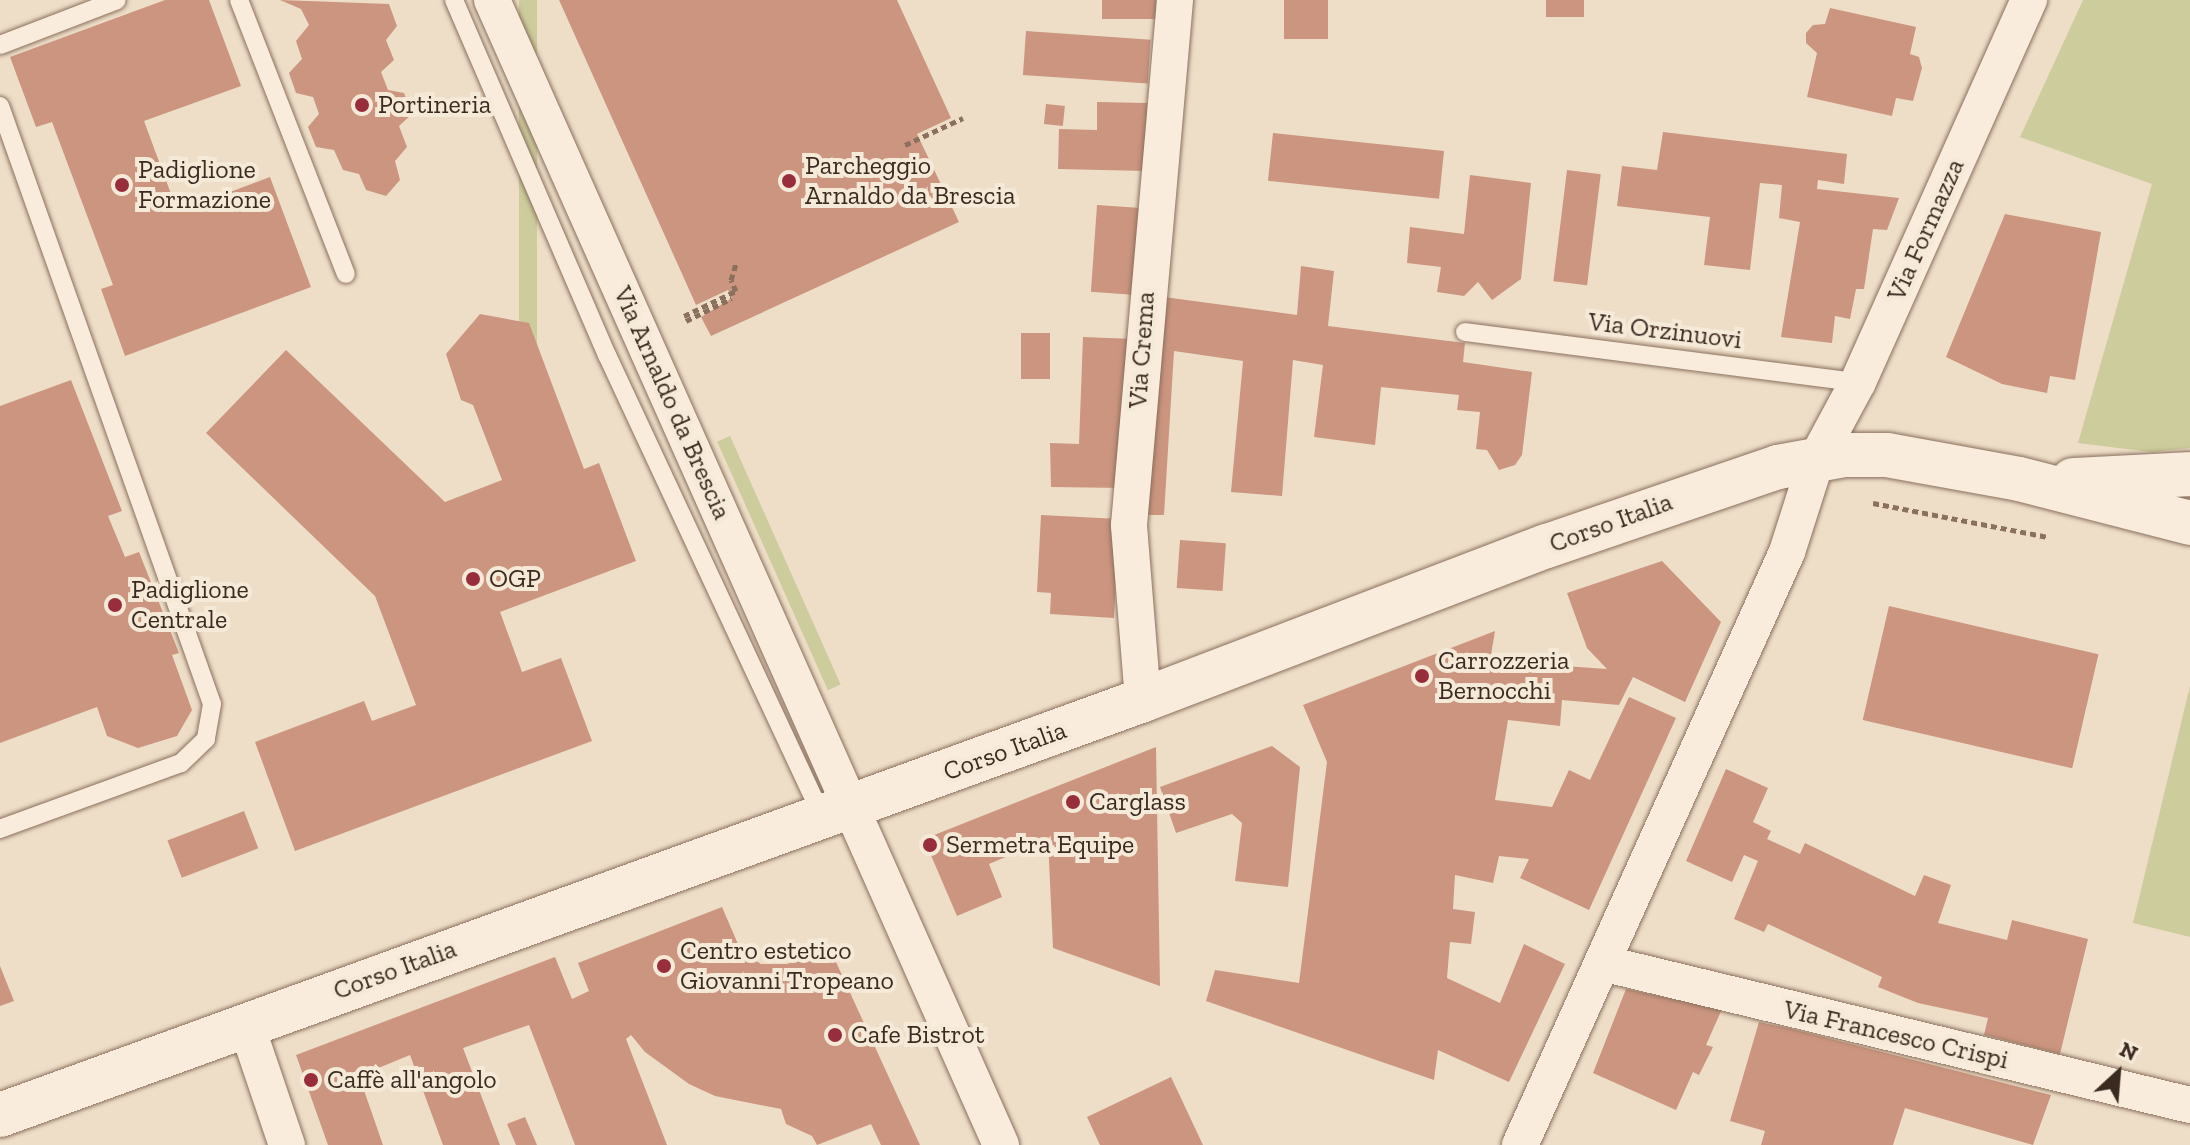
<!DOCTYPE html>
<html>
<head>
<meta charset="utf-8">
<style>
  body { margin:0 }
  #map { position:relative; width:2190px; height:1145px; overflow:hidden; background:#eedec8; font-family:"Zilla Slab",serif }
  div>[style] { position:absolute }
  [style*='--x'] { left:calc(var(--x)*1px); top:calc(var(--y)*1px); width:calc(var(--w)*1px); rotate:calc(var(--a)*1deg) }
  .green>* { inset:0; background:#cccc9c; transform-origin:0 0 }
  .building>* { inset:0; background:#cb957f; transform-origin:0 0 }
  .path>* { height:5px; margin-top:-2.5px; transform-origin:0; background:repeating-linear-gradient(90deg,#8a705d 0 6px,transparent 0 10px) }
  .roads { filter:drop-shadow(0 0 2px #8a705d) drop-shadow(0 0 2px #8a705d) }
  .service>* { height:18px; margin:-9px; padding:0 9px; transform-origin:9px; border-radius:9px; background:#f9ecdc }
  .minor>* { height:36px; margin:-18px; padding:0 18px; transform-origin:18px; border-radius:18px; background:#f9ecdc }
  .tertiary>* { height:44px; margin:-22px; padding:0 22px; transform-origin:22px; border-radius:22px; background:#f9ecdc }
  .dots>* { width:22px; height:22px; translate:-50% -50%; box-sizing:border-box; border:4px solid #f5e9d8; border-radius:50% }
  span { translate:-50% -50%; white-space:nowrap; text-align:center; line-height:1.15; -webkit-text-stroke:8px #f5e9d8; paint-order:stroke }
  .poi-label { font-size:26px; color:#3b2a20 }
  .left { translate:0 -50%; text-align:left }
  .street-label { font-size:26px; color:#3b2a20 }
  .north { position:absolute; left:2078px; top:1033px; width:80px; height:80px; -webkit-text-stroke:6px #f5e9d8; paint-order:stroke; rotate:26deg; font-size:22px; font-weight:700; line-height:32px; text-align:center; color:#3b2a20 }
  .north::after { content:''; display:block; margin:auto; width:28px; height:36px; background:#3b2a20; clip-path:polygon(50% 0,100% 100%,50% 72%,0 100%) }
</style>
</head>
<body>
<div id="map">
  <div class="green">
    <div style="left:519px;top:0;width:18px;height:351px"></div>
    <div style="clip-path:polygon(2083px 0,2190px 0,2190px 448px,2151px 452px,2078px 443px,2152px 184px,2020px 137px)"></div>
    <div style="left:730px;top:436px;width:272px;height:14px;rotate:66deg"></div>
    <div style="clip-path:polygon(2190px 686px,2190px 937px,2133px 923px)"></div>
  </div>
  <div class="building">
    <div style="clip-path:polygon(165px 0,209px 0,241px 86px,144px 121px,174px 202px,197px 193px,201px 203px,270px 177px,311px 287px,125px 356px,101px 289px,113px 285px,52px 122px,36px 127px,10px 57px)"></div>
    <div style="clip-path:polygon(280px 0,389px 4px,397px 26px,386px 40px,394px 60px,381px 72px,388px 90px,404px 93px,412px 114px,399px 126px,407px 147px,395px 161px,400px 180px,386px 196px,366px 190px,359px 174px,343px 170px,334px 150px,316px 147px,308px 127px,319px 114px,313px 97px,296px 93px,289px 73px,302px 59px,296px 41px,309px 25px,301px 9px)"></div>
    <div style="clip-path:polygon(559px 0,897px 0,951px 118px,917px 134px,959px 222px,711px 336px,701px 317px,732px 298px,728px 290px,696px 305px)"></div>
    <div style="left:1102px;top:0;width:54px;height:19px"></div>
    <div style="left:1284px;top:0;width:44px;height:39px"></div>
    <div style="left:1546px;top:0;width:38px;height:17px"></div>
    <div style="clip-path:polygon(1830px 8px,1916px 27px,1910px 54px,1919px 57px,1922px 68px,1913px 101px,1896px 98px,1892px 116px,1807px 97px,1817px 53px,1806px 43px,1806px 33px,1813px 25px,1825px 24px)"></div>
    <div style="left:1026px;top:31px;width:125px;height:44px;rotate:4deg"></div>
    <div style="clip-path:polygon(1097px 102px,1147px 103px,1146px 171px,1058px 169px,1059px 129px,1097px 130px)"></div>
    <div style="left:1046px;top:104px;width:19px;height:20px;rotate:6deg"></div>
    <div style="clip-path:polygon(1663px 132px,1847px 154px,1844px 184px,1818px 180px,1817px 189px,1899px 198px,1887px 230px,1873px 229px,1864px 289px,1856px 289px,1850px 319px,1835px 316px,1832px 343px,1781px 337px,1800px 222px,1779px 218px,1782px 185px,1760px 183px,1750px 270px,1704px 265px,1710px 217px,1617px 206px,1622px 166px,1657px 170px)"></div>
    <div style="left:1273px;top:133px;width:172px;height:48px;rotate:6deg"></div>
    <div style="left:1567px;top:170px;width:34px;height:112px;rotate:7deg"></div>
    <div style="clip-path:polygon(1470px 175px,1531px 183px,1521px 279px,1492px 300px,1478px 282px,1464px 296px,1437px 292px,1441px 267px,1407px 263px,1410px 227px,1464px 234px)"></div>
    <div style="left:1097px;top:205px;width:48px;height:87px;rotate:4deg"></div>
    <div style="clip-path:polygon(2005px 214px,2101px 232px,2075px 380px,2050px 376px,2047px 393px,2002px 384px,1946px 357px)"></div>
    <div style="clip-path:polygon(1301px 266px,1334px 271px,1328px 326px,1465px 343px,1463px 362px,1532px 372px,1522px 455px,1515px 465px,1499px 470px,1487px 450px,1476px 449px,1480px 412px,1457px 410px,1459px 395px,1381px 387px,1375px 445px,1314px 437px,1323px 365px,1293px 360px,1282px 496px,1231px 492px,1243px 361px,1174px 351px,1164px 515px,1135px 515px,1149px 295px,1297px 315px)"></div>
    <div style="clip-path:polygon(480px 314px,529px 323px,584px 469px,599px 463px,636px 561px,500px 612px,522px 672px,561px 658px,592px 741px,295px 851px,255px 742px,364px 701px,372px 721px,416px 705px,375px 596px,206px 433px,286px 350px,445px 502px,502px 480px,473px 405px,461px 400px,446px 354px)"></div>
    <div style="left:1021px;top:333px;width:29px;height:46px"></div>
    <div style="clip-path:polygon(1083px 337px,1134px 339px,1126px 488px,1051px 487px,1050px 443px,1079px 444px)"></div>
    <div style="clip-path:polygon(71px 380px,122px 511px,108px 516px,125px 557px,139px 552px,179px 653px,172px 655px,192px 710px,177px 736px,138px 748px,107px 736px,97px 707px,0 743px,0 406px)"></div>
    <div style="clip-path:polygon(1041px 515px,1119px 519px,1114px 618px,1050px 614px,1051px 593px,1037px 592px)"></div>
    <div style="left:1180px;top:540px;width:46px;height:48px;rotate:4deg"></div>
    <div style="clip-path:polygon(1662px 561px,1721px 622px,1685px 702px,1633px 677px,1619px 705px,1562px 700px,1560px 726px,1508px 720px,1495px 800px,1552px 807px,1569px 770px,1590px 780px,1629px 697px,1676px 718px,1589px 910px,1520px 878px,1529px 859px,1499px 856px,1493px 883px,1455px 875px,1453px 909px,1475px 912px,1471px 944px,1450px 942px,1447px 978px,1500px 1003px,1524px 944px,1565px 964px,1509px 1082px,1438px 1050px,1434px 1080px,1206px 1001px,1215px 970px,1299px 983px,1327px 762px,1303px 705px,1495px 631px,1490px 661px,1607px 669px,1587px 648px,1567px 593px)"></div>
    <div style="left:1889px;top:606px;width:215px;height:117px;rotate:13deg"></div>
    <div style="clip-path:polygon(1272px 746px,1300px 767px,1288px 887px,1235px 881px,1242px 823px,1232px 814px,1176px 833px,1160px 787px)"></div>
    <div style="clip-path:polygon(1156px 747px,1160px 986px,1053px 948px,1048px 839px,989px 864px,1002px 897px,957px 916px,924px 839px)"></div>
    <div style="clip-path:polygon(1726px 769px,1768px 788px,1753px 822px,1771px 831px,1767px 839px,1800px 854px,1805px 843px,1915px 896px,1924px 875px,1951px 885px,1938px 923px,2007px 940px,2012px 920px,2088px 939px,2060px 1054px,1984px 1035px,1988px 1018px,1918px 1003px,1878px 987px,1882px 977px,1768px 924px,1764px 932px,1734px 919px,1758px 861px,1744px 855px,1732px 882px,1686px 861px)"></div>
    <div style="left:244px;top:811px;width:40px;height:82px;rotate:69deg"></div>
    <div style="clip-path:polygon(722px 907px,741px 951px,761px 964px,787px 964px,830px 949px,920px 1145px,881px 1145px,871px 1124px,817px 1145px,812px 1136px,786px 1124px,781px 1109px,715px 1096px,689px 1084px,645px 1052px,631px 1035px,626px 1039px,667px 1145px,575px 1145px,529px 1025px,463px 1048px,500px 1145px,443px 1145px,410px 1055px,359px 1076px,383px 1145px,328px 1145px,296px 1055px,555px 957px,572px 999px,589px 991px,578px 963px)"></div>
    <div style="clip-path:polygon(0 966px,14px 1001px,0 1006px)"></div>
    <div style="clip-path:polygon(1626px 989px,1722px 1009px,1706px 1045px,1713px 1047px,1699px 1075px,1693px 1072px,1676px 1110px,1593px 1073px)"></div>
    <div style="clip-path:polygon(1759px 1022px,1796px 1030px,2051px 1095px,2033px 1145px,1905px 1108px,1893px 1145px,1761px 1145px,1765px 1131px,1730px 1121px)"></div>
    <div style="clip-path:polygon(1171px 1077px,1203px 1145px,1100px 1145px,1087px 1117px)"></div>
    <div style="clip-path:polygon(525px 1117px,537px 1145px,516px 1145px,507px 1124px)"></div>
  </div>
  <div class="path">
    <div style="--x:905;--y:145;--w:64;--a:-25"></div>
    <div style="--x:684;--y:316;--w:58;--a:-25.7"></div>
    <div style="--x:736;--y:291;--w:12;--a:-114"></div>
    <div style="--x:731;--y:280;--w:17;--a:-73"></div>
    <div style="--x:686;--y:321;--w:51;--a:-26.6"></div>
    <div style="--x:1873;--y:503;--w:178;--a:11"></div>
  </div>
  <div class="roads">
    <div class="service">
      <div style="--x:239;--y:0;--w:294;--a:68.7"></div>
      <div style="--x:454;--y:0;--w:387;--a:66.7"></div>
      <div style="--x:607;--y:355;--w:509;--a:65"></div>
      <div style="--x:0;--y:45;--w:125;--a:-21"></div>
      <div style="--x:0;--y:106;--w:634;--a:70.48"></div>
      <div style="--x:212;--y:704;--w:36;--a:100"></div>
      <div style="--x:206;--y:739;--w:35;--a:136"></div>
      <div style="--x:181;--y:763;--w:193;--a:160"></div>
      <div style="--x:1465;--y:332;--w:396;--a:7.3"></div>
    </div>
    <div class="minor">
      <div style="--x:492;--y:0;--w:1253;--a:66.03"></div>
      <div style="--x:1143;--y:700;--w:176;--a:-94.6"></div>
      <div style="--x:1129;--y:525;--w:527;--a:-84.99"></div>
      <div style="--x:1602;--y:963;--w:605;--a:13.58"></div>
      <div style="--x:246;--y:1024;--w:128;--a:71.3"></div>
      <div style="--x:1520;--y:1145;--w:650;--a:-65.76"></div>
      <div style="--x:1787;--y:552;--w:99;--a:-72.3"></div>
      <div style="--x:1817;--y:458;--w:86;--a:-61.7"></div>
      <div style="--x:1858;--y:382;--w:419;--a:-65.9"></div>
    </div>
    <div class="tertiary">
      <div style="--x:2073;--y:480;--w:117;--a:-2.9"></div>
      <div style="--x:0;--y:1115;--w:1216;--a:-19.95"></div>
      <div style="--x:1143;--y:700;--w:432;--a:-20.9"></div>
      <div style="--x:1547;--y:546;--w:244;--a:-18.9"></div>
      <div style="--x:1778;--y:467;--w:67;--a:-10.3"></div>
      <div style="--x:1844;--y:455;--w:43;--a:0"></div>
      <div style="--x:1887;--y:455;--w:134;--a:10.3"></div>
      <div style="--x:2019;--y:479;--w:177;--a:14.4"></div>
    </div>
  </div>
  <div class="dots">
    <div style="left:362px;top:105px;background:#982e3c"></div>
    <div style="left:789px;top:181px;background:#982e3c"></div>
    <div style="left:122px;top:185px;background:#982e3c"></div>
    <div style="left:473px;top:579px;background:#982e3c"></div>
    <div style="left:115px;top:605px;background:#982e3c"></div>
    <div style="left:1422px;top:676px;background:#982e3c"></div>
    <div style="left:1073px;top:802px;background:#982e3c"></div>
    <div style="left:930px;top:845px;background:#982e3c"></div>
    <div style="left:664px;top:966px;background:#982e3c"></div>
    <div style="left:835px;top:1035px;background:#982e3c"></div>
    <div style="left:311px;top:1080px;background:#982e3c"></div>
  </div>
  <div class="poi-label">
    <span class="left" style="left:378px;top:105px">Portineria</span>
    <span class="left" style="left:805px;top:181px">Parcheggio<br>Arnaldo da Brescia</span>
    <span class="left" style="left:138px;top:185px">Padiglione<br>Formazione</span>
    <span class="left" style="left:489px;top:579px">OGP</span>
    <span class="left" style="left:131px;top:605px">Padiglione<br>Centrale</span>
    <span class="left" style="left:1438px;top:676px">Carrozzeria<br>Bernocchi</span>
    <span class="left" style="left:1089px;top:802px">Carglass</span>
    <span class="left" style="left:946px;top:845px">Sermetra Equipe</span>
    <span class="left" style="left:680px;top:966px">Centro estetico<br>Giovanni Tropeano</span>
    <span class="left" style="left:851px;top:1035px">Cafe Bistrot</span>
    <span class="left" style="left:327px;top:1080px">Caffè all'angolo</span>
  </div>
  <div class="street-label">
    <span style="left:1926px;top:230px;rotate:-66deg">Via Formazza</span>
    <span style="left:1665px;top:331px;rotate:7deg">Via Orzinuovi</span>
    <span style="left:1142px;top:350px;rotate:-86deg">Via Crema</span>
    <span style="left:672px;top:403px;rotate:66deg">Via Arnaldo da Brescia</span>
    <span style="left:1611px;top:523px;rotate:-20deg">Corso Italia</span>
    <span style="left:1005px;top:751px;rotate:-20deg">Corso Italia</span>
    <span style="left:395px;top:970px;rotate:-20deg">Corso Italia</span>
    <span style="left:1896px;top:1035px;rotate:13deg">Via Francesco Crispi</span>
  </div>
  <div class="north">N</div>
</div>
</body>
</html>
